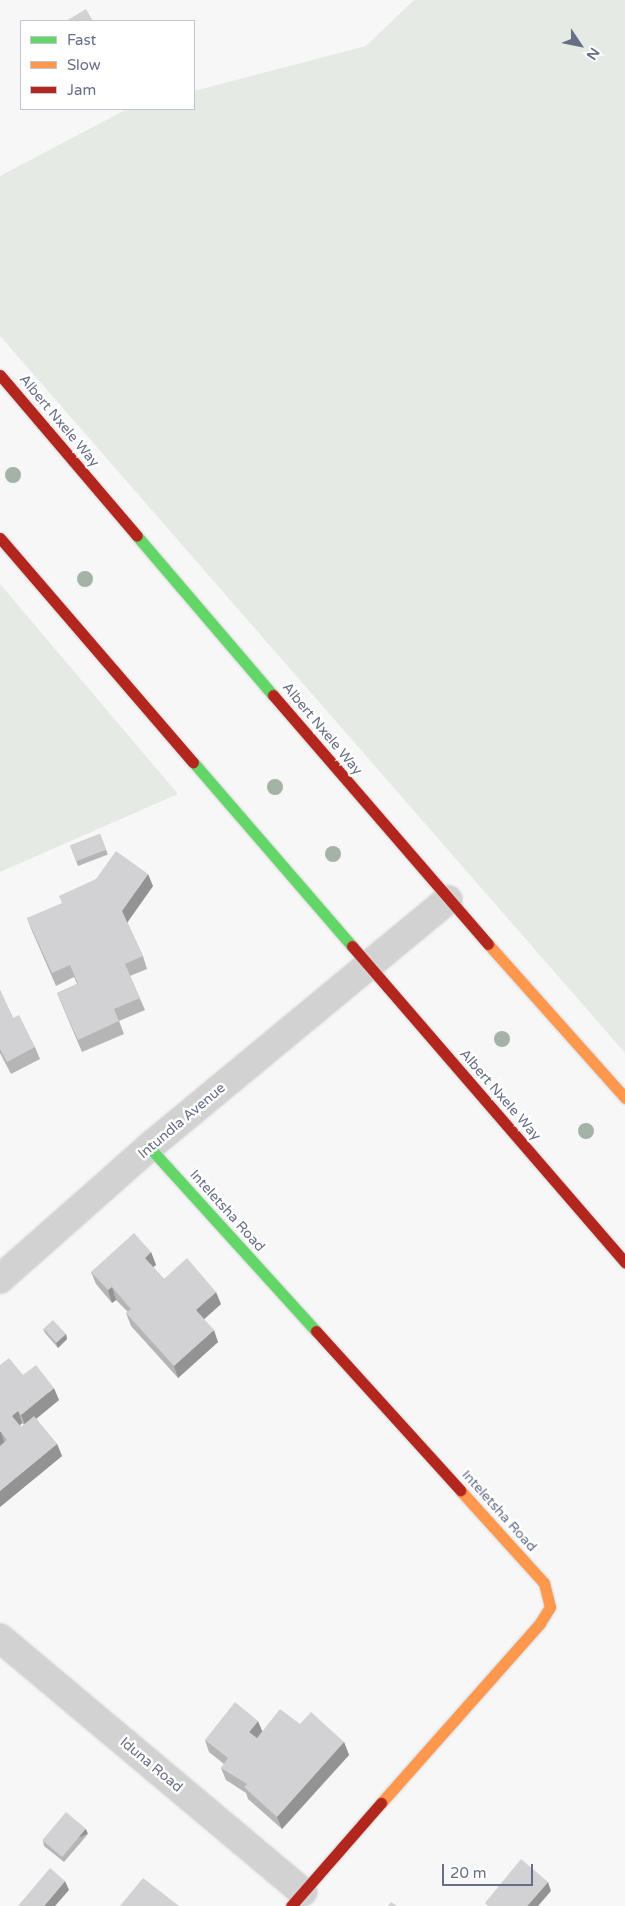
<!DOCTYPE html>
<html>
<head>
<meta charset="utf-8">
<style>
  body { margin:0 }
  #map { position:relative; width:625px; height:1906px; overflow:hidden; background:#f7f7f7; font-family:"Varela Round",sans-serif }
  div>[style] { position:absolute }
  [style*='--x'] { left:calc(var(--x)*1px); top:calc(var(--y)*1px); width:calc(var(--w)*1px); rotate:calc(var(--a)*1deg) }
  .green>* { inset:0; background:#e6eae5 }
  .roads { filter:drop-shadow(0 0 1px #d3d4d6) drop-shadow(0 0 1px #d3d4d6) }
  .street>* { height:28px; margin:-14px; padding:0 14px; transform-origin:14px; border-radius:14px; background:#d2d2d3 }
  .fast>* { height:11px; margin:-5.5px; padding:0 5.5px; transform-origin:5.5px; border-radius:5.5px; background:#63d668 }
  .slow>* { height:11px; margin:-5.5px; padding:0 5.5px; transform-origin:5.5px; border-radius:5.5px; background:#ff974d }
  .jam>* { height:11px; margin:-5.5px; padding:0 5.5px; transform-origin:5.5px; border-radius:5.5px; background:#b3261e }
  .trees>* { width:16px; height:16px; margin:-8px; border-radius:50%; background:#a5b2a6 }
  .wall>* { inset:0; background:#b5b5b6; transform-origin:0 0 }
  .shaded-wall>* { inset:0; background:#939394; transform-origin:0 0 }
  .building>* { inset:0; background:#d2d2d4; transform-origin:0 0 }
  span { translate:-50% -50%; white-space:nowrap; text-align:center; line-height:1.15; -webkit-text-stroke:5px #fff; paint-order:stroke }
  .street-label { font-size:14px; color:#676f87 }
  .legend { position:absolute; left:20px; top:20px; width:175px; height:90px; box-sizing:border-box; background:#fff; border:1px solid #c2c5cf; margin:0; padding:6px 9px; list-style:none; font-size:15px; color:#676f87 }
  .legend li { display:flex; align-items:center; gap:10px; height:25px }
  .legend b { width:25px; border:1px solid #c2c5cf }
  .north { position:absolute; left:555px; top:20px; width:50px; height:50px; -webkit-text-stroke:4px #fff; paint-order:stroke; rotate:124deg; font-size:14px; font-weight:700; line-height:20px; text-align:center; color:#676f87 }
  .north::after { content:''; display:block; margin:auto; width:18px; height:22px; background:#676f87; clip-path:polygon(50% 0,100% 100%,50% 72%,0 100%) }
  .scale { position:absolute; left:442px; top:1864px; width:91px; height:22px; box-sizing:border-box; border:2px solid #676f87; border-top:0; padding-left:6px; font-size:15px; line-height:18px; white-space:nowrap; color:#676f87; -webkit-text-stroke:4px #fff; paint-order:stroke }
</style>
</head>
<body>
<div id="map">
  <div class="green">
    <div style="clip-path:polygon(414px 0,625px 0,625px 1053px,0 336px,0 176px,127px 109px,194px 109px,194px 91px,366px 46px)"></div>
    <div style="clip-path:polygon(0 584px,178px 794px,0 872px)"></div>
  </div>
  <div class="roads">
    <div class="street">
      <div style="--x:0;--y:1279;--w:199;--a:-41.5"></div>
      <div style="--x:149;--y:1147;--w:388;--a:-39.6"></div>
      <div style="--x:0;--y:1638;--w:395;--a:40"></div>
    </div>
    <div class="fast">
      <div style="--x:137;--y:536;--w:209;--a:49.5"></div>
      <div style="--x:193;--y:762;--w:243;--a:49.2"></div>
      <div style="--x:149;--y:1147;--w:248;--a:47.8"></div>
    </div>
    <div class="slow">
      <div style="--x:488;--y:944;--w:206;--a:48.3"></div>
      <div style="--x:381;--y:1803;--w:240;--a:-48.5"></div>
      <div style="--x:540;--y:1623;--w:19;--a:-58"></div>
      <div style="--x:550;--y:1607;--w:25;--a:-104"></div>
      <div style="--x:544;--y:1583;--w:125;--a:-132.1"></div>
    </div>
    <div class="jam">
      <div style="--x:0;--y:375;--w:211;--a:49.6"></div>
      <div style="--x:0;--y:538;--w:296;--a:49.3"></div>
      <div style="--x:273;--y:695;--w:329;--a:49.2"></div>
      <div style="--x:352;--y:946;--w:418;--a:49.2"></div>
      <div style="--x:316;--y:1331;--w:215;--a:47.8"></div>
      <div style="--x:291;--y:1906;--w:137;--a:-48.9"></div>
    </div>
  </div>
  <div class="trees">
    <div style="left:13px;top:475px"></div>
    <div style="left:85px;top:579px"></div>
    <div style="left:275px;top:787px"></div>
    <div style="left:333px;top:854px"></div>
    <div style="left:502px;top:1039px"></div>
    <div style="left:586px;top:1131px"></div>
  </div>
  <div class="wall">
    <div style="left:100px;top:834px;width:22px;height:32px;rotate:69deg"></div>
    <div style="clip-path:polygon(153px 886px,127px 922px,143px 956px,147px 969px,130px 976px,145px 1010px,119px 1021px,124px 1034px,82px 1052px,62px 1005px,57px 993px,77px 984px,74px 977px,56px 986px,32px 931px,27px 918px)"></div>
    <div style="clip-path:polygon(0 990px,13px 1018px,35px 1047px,40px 1059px,11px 1074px,0 1053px)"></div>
    <div style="clip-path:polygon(151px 1252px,156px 1265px,153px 1267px,164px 1279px,221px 1304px,204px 1319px,218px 1342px,178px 1378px,131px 1326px,126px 1313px,128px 1312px,116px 1300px,112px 1303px,96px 1284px,91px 1272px)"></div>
    <div style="clip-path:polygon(43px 1329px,66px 1334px,67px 1339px,58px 1348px,45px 1333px)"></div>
    <div style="clip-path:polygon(evenodd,0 1365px,23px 1375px,59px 1400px,36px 1419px,57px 1444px,62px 1456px,0 1507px,0 1365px,22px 1423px,24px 1425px,21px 1427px,20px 1426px,22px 1423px)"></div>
    <div style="clip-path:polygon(300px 1724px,344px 1742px,349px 1755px,282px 1829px,248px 1799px,246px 1793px,226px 1780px,221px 1768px,224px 1764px,209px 1752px,205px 1740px,262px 1731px)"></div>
    <div style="clip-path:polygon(88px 1834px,64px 1862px,44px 1846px,43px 1841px)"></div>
  </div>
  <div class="shaded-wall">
    <div style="clip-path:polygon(148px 874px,153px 886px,127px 923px,122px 911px)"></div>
    <div style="clip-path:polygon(151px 1252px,156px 1265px,149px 1270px,145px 1258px)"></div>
    <div style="clip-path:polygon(112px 1287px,116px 1300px,112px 1303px,108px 1290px)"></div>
    <div style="clip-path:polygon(216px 1292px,221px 1304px,201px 1322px,196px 1310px)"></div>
    <div style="clip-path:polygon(214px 1330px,218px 1342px,178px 1378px,174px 1366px)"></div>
    <div style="clip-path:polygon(66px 1334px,67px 1339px,58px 1348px,56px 1343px)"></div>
    <div style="clip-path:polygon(54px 1388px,59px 1400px,26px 1427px,21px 1415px)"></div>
    <div style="clip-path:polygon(18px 1411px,22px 1423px,16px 1428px,12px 1416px)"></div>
    <div style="clip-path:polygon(0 1432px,1px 1432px,5px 1444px,0 1448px)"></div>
    <div style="clip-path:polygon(57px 1444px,62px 1456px,0 1507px,0 1491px)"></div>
    <div style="clip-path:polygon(258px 1721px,263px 1733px,254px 1745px,249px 1732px)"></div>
    <div style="clip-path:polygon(344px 1742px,349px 1755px,282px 1829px,277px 1817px)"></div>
    <div style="left:86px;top:1829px;width:5px;height:37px;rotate:68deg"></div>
    <div style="clip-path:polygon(65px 1881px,69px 1890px,55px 1906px,44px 1906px)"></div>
    <div style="clip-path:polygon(548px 1882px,551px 1891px,538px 1906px,527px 1906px)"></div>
  </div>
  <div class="building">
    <div style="clip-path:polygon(86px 9px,93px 21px,66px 21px)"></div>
    <div style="left:100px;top:834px;width:17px;height:32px;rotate:69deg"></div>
    <div style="clip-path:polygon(116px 851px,148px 874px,122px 911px,143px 956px,125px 964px,140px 998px,114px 1009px,119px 1021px,78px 1040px,57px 993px,78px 984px,70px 965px,52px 973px,27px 918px,62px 903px,59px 896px,96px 879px)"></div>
    <div style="clip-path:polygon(0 990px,13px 1018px,19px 1015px,35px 1047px,7px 1062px,0 1049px)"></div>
    <div style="clip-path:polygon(134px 1233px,151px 1252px,145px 1258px,164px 1279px,187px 1258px,216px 1292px,196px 1310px,214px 1330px,174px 1366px,126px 1313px,131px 1309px,112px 1287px,108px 1290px,91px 1272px)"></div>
    <div style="left:53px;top:1320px;width:19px;height:13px;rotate:47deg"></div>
    <div style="clip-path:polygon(9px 1358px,23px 1375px,36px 1365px,54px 1388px,21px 1415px,18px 1411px,12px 1416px,21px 1427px,34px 1416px,57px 1444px,0 1491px,0 1446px,7px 1440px,1px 1432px,0 1432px,0 1365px)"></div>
    <div style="clip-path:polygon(235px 1702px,258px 1721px,249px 1732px,257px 1738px,280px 1709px,300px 1724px,311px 1712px,344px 1742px,277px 1817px,244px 1787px,247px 1784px,221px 1768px,228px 1758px,205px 1740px)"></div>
    <div style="left:66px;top:1812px;width:26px;height:37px;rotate:40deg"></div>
    <div style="clip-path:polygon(521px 1859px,548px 1882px,527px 1906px,488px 1906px,485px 1903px)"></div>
    <div style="clip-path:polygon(50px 1868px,65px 1881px,44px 1906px,18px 1906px)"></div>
    <div style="clip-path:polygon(143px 1878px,179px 1906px,120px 1906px)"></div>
    <div style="clip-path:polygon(391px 1902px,397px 1906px,388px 1906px)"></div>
  </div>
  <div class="street-label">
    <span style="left:59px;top:421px;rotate:50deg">Albert Nxele Way</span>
    <span style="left:322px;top:729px;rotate:50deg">Albert Nxele Way</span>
    <span style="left:500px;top:1095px;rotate:49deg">Albert Nxele Way</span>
    <span style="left:182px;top:1121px;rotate:-40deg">Intundla Avenue</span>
    <span style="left:227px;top:1211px;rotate:48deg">Inteletsha Road</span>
    <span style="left:499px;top:1511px;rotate:48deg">Inteletsha Road</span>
    <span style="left:151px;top:1765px;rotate:40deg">Iduna Road</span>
  </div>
  <ul class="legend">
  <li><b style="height:6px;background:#63d668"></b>Fast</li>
  <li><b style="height:6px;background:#ff974d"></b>Slow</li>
  <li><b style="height:6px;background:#b3261e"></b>Jam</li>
  </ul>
  <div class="north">N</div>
  <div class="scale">20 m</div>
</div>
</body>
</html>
